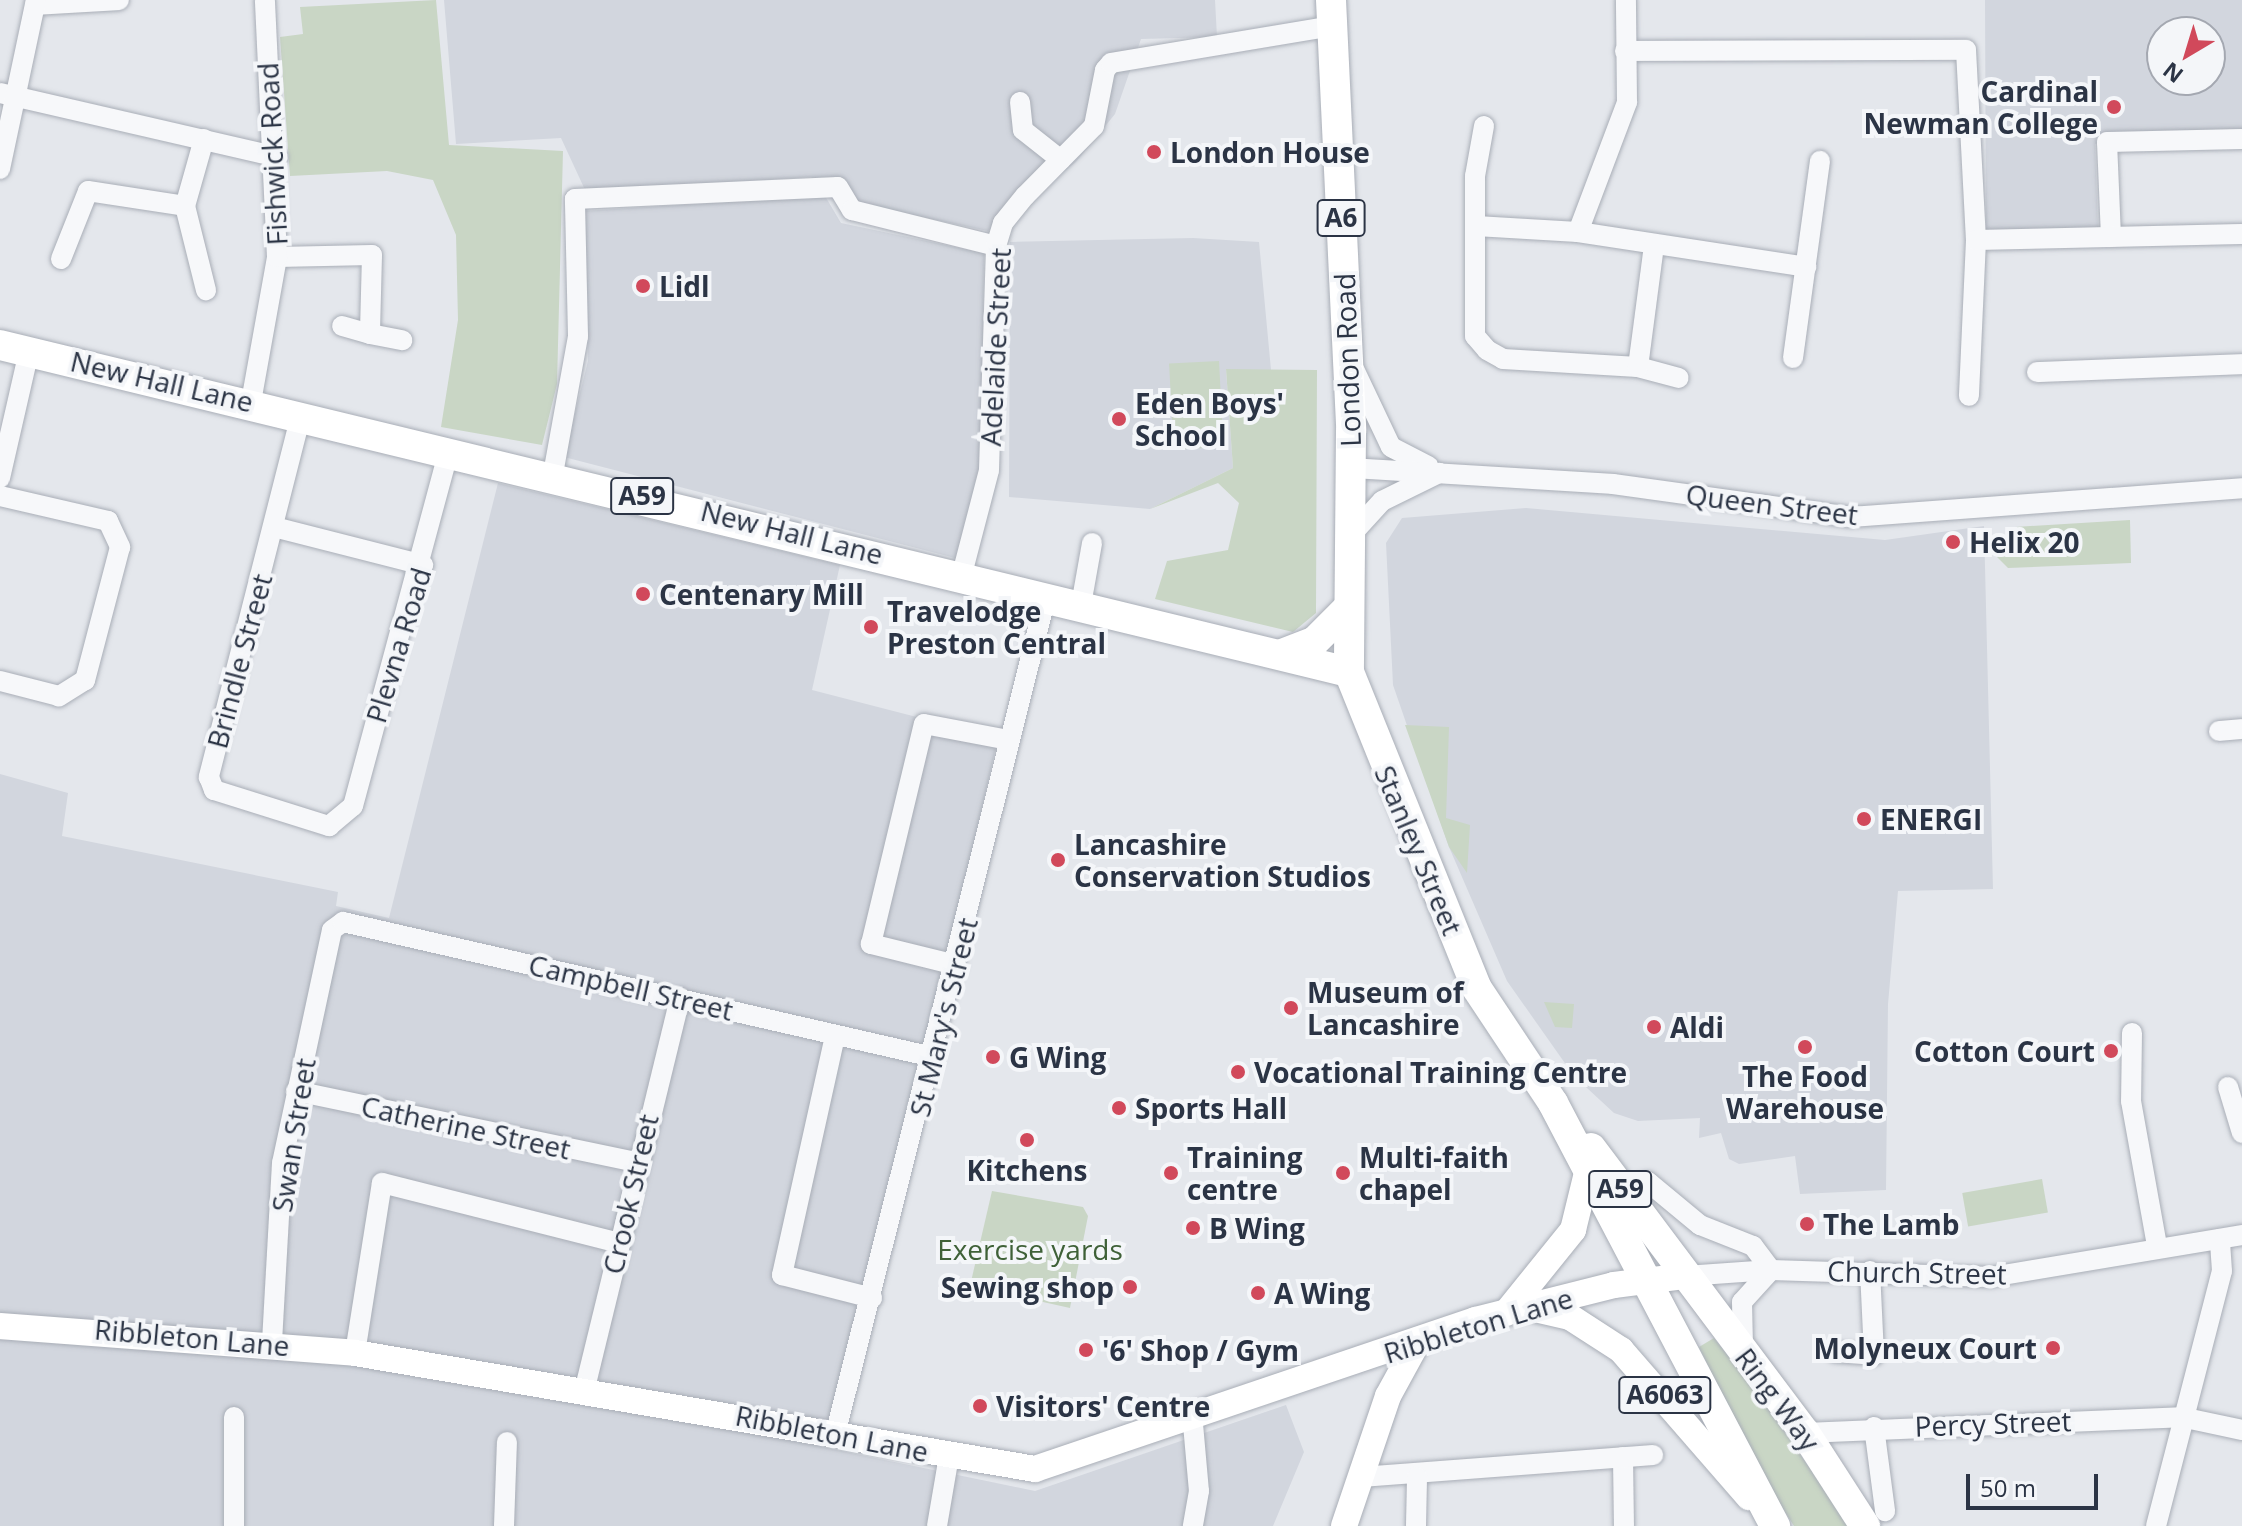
<!DOCTYPE html>
<html>
<head>
<meta charset="utf-8">
<style>
  body { margin:0 }
  #map { position:relative; width:2242px; height:1526px; overflow:hidden; background:#e4e7ec; font-family:"Open Sans",sans-serif }
  div>[style] { position:absolute }
  [style*='--x'] { left:calc(var(--x)*1px); top:calc(var(--y)*1px); width:calc(var(--w)*1px); rotate:calc(var(--a)*1deg) }
  .built>* { inset:0; background:#d2d6de }
  .green>* { inset:0; background:#c9d6c5; transform-origin:0 0 }
  .roads { filter:drop-shadow(0 0 2px #a9aeb7) drop-shadow(0 0 2px #a9aeb7) }
  .minor>* { height:20px; margin:-10px; padding:0 10px; transform-origin:10px; border-radius:10px; background:#f7f8fa }
  .major>* { height:26px; margin:-13px; padding:0 13px; transform-origin:13px; border-radius:13px; background:#fff }
  .highway>* { height:30px; margin:-15px; padding:0 15px; transform-origin:15px; border-radius:15px; background:#fff }
  .dots>* { width:22px; height:22px; translate:-50% -50%; box-sizing:border-box; border:4px solid #f4f6f9; border-radius:50% }
  span { translate:-50% -50%; white-space:nowrap; text-align:center; line-height:1.15; -webkit-text-stroke:8px #f4f6f9; paint-order:stroke }
  .shield-label span { padding:2px 6px; background:#f4f6f9; border:2px solid; border-radius:6px; -webkit-text-stroke-width:0 }
  .shield-label { font-size:26px; color:#2b3445; font-weight:700 }
  .poi-label { font-size:28px; color:#2b3445; font-weight:700 }
  .right { translate:-100% -50%; text-align:right }
  .left { translate:0 -50%; text-align:left }
  .street-label { font-size:28px; color:#2b3445 }
  .park-label { font-size:28px; color:#3f6138 }
  .north { position:absolute; left:2146px; top:16px; width:80px; height:80px; box-sizing:border-box; background:#f4f6f9; border:2px solid #a4a8b1; border-radius:50%; rotate:218deg; font-size:22px; font-weight:700; line-height:32px; text-align:center; color:#2b3445 }
  .north::after { content:''; display:block; margin:auto; width:28px; height:36px; background:#d1495b; clip-path:polygon(50% 0,100% 100%,50% 72%,0 100%) }
  .scale { position:absolute; left:1966px; top:1474px; width:132px; height:36px; box-sizing:border-box; border:4px solid #2b3445; border-top:0; padding-left:10px; font-size:24px; line-height:28px; white-space:nowrap; color:#2b3445; -webkit-text-stroke:6px #f4f6f9; paint-order:stroke }
</style>
</head>
<body>
<div id="map">
  <div class="built">
    <div style="clip-path:polygon(444px 0,1215px 0,1217px 37px,1141px 39px,1115px 114px,1076px 162px,988px 231px,856px 203px,811px 177px,586px 192px,561px 138px,456px 144px)"></div>
    <div style="clip-path:polygon(evenodd,1985px 0,2242px 0,2242px 134px,2095px 144px,2098px 230px,1986px 234px,1985px 0,2162px 32px,2210px 32px,2210px 80px,2162px 80px,2162px 32px)"></div>
    <div style="clip-path:polygon(825px 196px,841px 223px,984px 253px,981px 479px,959px 559px,564px 457px,588px 361px,583px 211px)"></div>
    <div style="clip-path:polygon(1193px 238px,1259px 242px,1271px 370px,1226px 370px,1233px 468px,1150px 509px,1009px 497px,1010px 242px)"></div>
    <div style="clip-path:polygon(498px 483px,840px 565px,812px 690px,998px 738px,916px 1095px,822px 1447px,1035px 1491px,1286px 1405px,1304px 1452px,1273px 1526px,0 1526px,0 774px,68px 793px,62px 836px,338px 892px,336px 906px,389px 918px)"></div>
    <div style="clip-path:polygon(1526px 508px,1885px 540px,1984px 526px,1993px 889px,1898px 891px,1888px 1004px,1886px 1190px,1800px 1194px,1795px 1156px,1739px 1164px,1729px 1159px,1721px 1133px,1699px 1138px,1700px 1118px,1638px 1121px,1614px 1113px,1574px 1076px,1507px 981px,1449px 847px,1393px 685px,1386px 543px,1402px 518px)"></div>
  </div>
  <div class="green">
    <div style="clip-path:polygon(436px 0,449px 145px,563px 151px,557px 384px,542px 445px,441px 427px,458px 320px,456px 235px,433px 180px,387px 171px,290px 176px,280px 37px,303px 34px,300px 7px)"></div>
    <div style="left:1219px;top:361px;width:86px;height:50px;rotate:87deg"></div>
    <div style="clip-path:polygon(1226px 369px,1317px 370px,1316px 613px,1293px 632px,1155px 599px,1167px 561px,1228px 550px,1239px 503px,1218px 483px,1150px 509px,1233px 468px)"></div>
    <div style="clip-path:polygon(2130px 520px,2131px 563px,2008px 568px,1997px 557px,2015px 527px)"></div>
    <div style="clip-path:polygon(1405px 725px,1449px 727px,1446px 818px,1470px 825px,1467px 873px,1449px 847px)"></div>
    <div style="clip-path:polygon(1544px 1002px,1574px 1004px,1572px 1028px,1555px 1027px)"></div>
    <div style="left:2042px;top:1179px;width:34px;height:81px;rotate:80deg"></div>
    <div style="clip-path:polygon(992px 1191px,1083px 1207px,1088px 1216px,1070px 1308px,970px 1286px)"></div>
    <div style="clip-path:polygon(1714px 1338px,1761px 1398px,1850px 1526px,1794px 1526px,1757px 1469px,1699px 1347px)"></div>
  </div>
  <div class="roads">
    <div class="minor">
      <div style="--x:35;--y:5;--w:84;--a:-3.4"></div>
      <div style="--x:1625;--y:51;--w:341;--a:-0.2"></div>
      <div style="--x:1966;--y:50;--w:190;--a:87"></div>
      <div style="--x:1976;--y:240;--w:156;--a:92.6"></div>
      <div style="--x:0;--y:93;--w:285;--a:13"></div>
      <div style="--x:1020;--y:102;--w:28;--a:84"></div>
      <div style="--x:1023;--y:130;--w:48;--a:38.3"></div>
      <div style="--x:1484;--y:126;--w:51;--a:100.2"></div>
      <div style="--x:1475;--y:176;--w:160;--a:90"></div>
      <div style="--x:1475;--y:336;--w:18;--a:49"></div>
      <div style="--x:1487;--y:350;--w:18;--a:29"></div>
      <div style="--x:1503;--y:359;--w:135;--a:3.4"></div>
      <div style="--x:1638;--y:367;--w:42;--a:15"></div>
      <div style="--x:204;--y:139;--w:70;--a:105.8"></div>
      <div style="--x:185;--y:206;--w:87;--a:76"></div>
      <div style="--x:0;--y:169;--w:173;--a:-78"></div>
      <div style="--x:1476;--y:226;--w:102;--a:3.4"></div>
      <div style="--x:1578;--y:232;--w:231;--a:8.7"></div>
      <div style="--x:1578;--y:232;--w:139;--a:-69.3"></div>
      <div style="--x:1627;--y:102;--w:102;--a:-90.6"></div>
      <div style="--x:2111;--y:237;--w:95;--a:-92.4"></div>
      <div style="--x:2107;--y:142;--w:135;--a:-1.3"></div>
      <div style="--x:1976;--y:240;--w:266;--a:-1.3"></div>
      <div style="--x:277;--y:257;--w:95;--a:-1.2"></div>
      <div style="--x:372;--y:255;--w:79;--a:91.5"></div>
      <div style="--x:370;--y:334;--w:29;--a:-164"></div>
      <div style="--x:61;--y:259;--w:73;--a:-68.3"></div>
      <div style="--x:88;--y:191;--w:98;--a:8.8"></div>
      <div style="--x:370;--y:334;--w:33;--a:11"></div>
      <div style="--x:1793;--y:358;--w:199;--a:-82.2"></div>
      <div style="--x:1638;--y:367;--w:123;--a:-82.5"></div>
      <div style="--x:1354;--y:369;--w:86;--a:64.6"></div>
      <div style="--x:1391;--y:447;--w:42;--a:27.2"></div>
      <div style="--x:2037;--y:372;--w:205;--a:-2.2"></div>
      <div style="--x:251;--y:402;--w:147;--a:-79.8"></div>
      <div style="--x:277;--y:257;--w:257;--a:-92.7"></div>
      <div style="--x:301;--y:415;--w:374;--a:104.3"></div>
      <div style="--x:209;--y:777;--w:14;--a:69"></div>
      <div style="--x:214;--y:790;--w:121;--a:17.4"></div>
      <div style="--x:329;--y:826;--w:31;--a:-40"></div>
      <div style="--x:353;--y:806;--w:368;--a:-74.9"></div>
      <div style="--x:1351;--y:468;--w:262;--a:3.5"></div>
      <div style="--x:1613;--y:484;--w:240;--a:7.9"></div>
      <div style="--x:1851;--y:517;--w:392;--a:-4.2"></div>
      <div style="--x:553;--y:474;--w:140;--a:-79.7"></div>
      <div style="--x:578;--y:336;--w:137;--a:-91.3"></div>
      <div style="--x:575;--y:199;--w:263;--a:-2.6"></div>
      <div style="--x:838;--y:187;--w:27;--a:59"></div>
      <div style="--x:852;--y:210;--w:148;--a:14"></div>
      <div style="--x:0;--y:478;--w:130;--a:-77.1"></div>
      <div style="--x:0;--y:496;--w:111;--a:13"></div>
      <div style="--x:108;--y:521;--w:29;--a:65"></div>
      <div style="--x:120;--y:547;--w:138;--a:104.7"></div>
      <div style="--x:85;--y:680;--w:31;--a:148"></div>
      <div style="--x:59;--y:696;--w:61;--a:-165.7"></div>
      <div style="--x:274;--y:527;--w:154;--a:14.3"></div>
      <div style="--x:1351;--y:535;--w:46;--a:-47.6"></div>
      <div style="--x:1382;--y:501;--w:64;--a:-26.2"></div>
      <div style="--x:962;--y:574;--w:107;--a:-75.4"></div>
      <div style="--x:989;--y:470;--w:224;--a:-88.2"></div>
      <div style="--x:996;--y:246;--w:24;--a:-73"></div>
      <div style="--x:1003;--y:223;--w:35;--a:-51"></div>
      <div style="--x:1025;--y:196;--w:98;--a:-45.4"></div>
      <div style="--x:1094;--y:126;--w:57;--a:-78.9"></div>
      <div style="--x:1105;--y:70;--w:9;--a:-49"></div>
      <div style="--x:1111;--y:63;--w:223;--a:-9.5"></div>
      <div style="--x:1081;--y:605;--w:63;--a:-79.9"></div>
      <div style="--x:2219;--y:731;--w:23;--a:-5"></div>
      <div style="--x:956;--y:965;--w:88;--a:-166.1"></div>
      <div style="--x:871;--y:944;--w:226;--a:-76.5"></div>
      <div style="--x:924;--y:724;--w:86;--a:10.7"></div>
      <div style="--x:2132;--y:1033;--w:68;--a:90.8"></div>
      <div style="--x:2131;--y:1101;--w:146;--a:79.8"></div>
      <div style="--x:835;--y:1036;--w:245;--a:102.5"></div>
      <div style="--x:782;--y:1275;--w:93;--a:14.3"></div>
      <div style="--x:2228;--y:1087;--w:48;--a:73.1"></div>
      <div style="--x:296;--y:1091;--w:347;--a:11.8"></div>
      <div style="--x:1620;--y:1189;--w:29;--a:-14"></div>
      <div style="--x:1648;--y:1182;--w:67;--a:39.6"></div>
      <div style="--x:1700;--y:1225;--w:57;--a:21.6"></div>
      <div style="--x:1753;--y:1246;--w:30;--a:53"></div>
      <div style="--x:1771;--y:1270;--w:43;--a:132.2"></div>
      <div style="--x:1742;--y:1302;--w:43;--a:88.7"></div>
      <div style="--x:1685;--y:1276;--w:86;--a:-4"></div>
      <div style="--x:1771;--y:1270;--w:220;--a:1.8"></div>
      <div style="--x:1991;--y:1277;--w:254;--a:-9.5"></div>
      <div style="--x:272;--y:1342;--w:179;--a:-86.8"></div>
      <div style="--x:282;--y:1163;--w:238;--a:-77.9"></div>
      <div style="--x:332;--y:930;--w:14;--a:-36"></div>
      <div style="--x:343;--y:922;--w:605;--a:12.89"></div>
      <div style="--x:1835;--y:1352;--w:39;--a:4"></div>
      <div style="--x:1874;--y:1355;--w:84;--a:-92.7"></div>
      <div style="--x:355;--y:1353;--w:172;--a:-81"></div>
      <div style="--x:382;--y:1183;--w:244;--a:14.2"></div>
      <div style="--x:584;--y:1392;--w:406;--a:-76.3"></div>
      <div style="--x:1192;--y:1413;--w:78;--a:84.9"></div>
      <div style="--x:1199;--y:1491;--w:36;--a:100"></div>
      <div style="--x:234;--y:1417;--w:109;--a:90"></div>
      <div style="--x:1874;--y:1427;--w:85;--a:82.5"></div>
      <div style="--x:1805;--y:1433;--w:376;--a:-2.4"></div>
      <div style="--x:2181;--y:1417;--w:62;--a:12"></div>
      <div style="--x:835;--y:1435;--w:864;--a:-75.87"></div>
      <div style="--x:1623;--y:1457;--w:69;--a:89.2"></div>
      <div style="--x:1361;--y:1477;--w:293;--a:-4.3"></div>
      <div style="--x:504;--y:1526;--w:84;--a:-88"></div>
      <div style="--x:937;--y:1526;--w:71;--a:-80.3"></div>
      <div style="--x:1416;--y:1526;--w:49;--a:-88.8"></div>
      <div style="--x:2156;--y:1526;--w:263;--a:-75.5"></div>
      <div style="--x:2222;--y:1271;--w:32;--a:-94"></div>
    </div>
    <div class="major">
      <div style="--x:1531;--y:1308;--w:40;--a:13"></div>
      <div style="--x:1570;--y:1317;--w:61;--a:32.9"></div>
      <div style="--x:1621;--y:1350;--w:195;--a:49"></div>
      <div style="--x:1506;--y:1313;--w:107;--a:-51.1"></div>
      <div style="--x:1573;--y:1230;--w:59;--a:-76.2"></div>
      <div style="--x:0;--y:1326;--w:356;--a:4.3"></div>
      <div style="--x:355;--y:1353;--w:690;--a:9.68"></div>
      <div style="--x:1035;--y:1469;--w:465;--a:-18.7"></div>
      <div style="--x:1475;--y:1320;--w:143;--a:-14.1"></div>
      <div style="--x:1614;--y:1285;--w:72;--a:-7.2"></div>
      <div style="--x:1344;--y:1526;--w:137;--a:-71.3"></div>
      <div style="--x:1388;--y:1396;--w:60;--a:-61.3"></div>
    </div>
    <div class="highway">
      <div style="--x:1331;--y:0;--w:431;--a:87.3"></div>
      <div style="--x:1351;--y:431;--w:241;--a:90.5"></div>
      <div style="--x:1349;--y:672;--w:340;--a:68"></div>
      <div style="--x:1476;--y:987;--w:139;--a:56.4"></div>
      <div style="--x:1553;--y:1103;--w:478;--a:62.3"></div>
      <div style="--x:0;--y:345;--w:1388;--a:13.63"></div>
      <div style="--x:1282;--y:654;--w:34;--a:-21"></div>
      <div style="--x:1314;--y:642;--w:49;--a:-45"></div>
      <div style="--x:1591;--y:1148;--w:356;--a:53.1"></div>
      <div style="--x:1805;--y:1433;--w:111;--a:57.2"></div>
    </div>
  </div>
  <div class="dots">
    <div style="left:2114px;top:107px;background:#d1495b"></div>
    <div style="left:1154px;top:152px;background:#d1495b"></div>
    <div style="left:643px;top:286px;background:#d1495b"></div>
    <div style="left:1119px;top:419px;background:#d1495b"></div>
    <div style="left:1953px;top:542px;background:#d1495b"></div>
    <div style="left:643px;top:594px;background:#d1495b"></div>
    <div style="left:871px;top:627px;background:#d1495b"></div>
    <div style="left:1864px;top:819px;background:#d1495b"></div>
    <div style="left:1058px;top:860px;background:#d1495b"></div>
    <div style="left:1291px;top:1008px;background:#d1495b"></div>
    <div style="left:1654px;top:1027px;background:#d1495b"></div>
    <div style="left:1805px;top:1047px;background:#d1495b"></div>
    <div style="left:2111px;top:1051px;background:#d1495b"></div>
    <div style="left:993px;top:1057px;background:#d1495b"></div>
    <div style="left:1238px;top:1072px;background:#d1495b"></div>
    <div style="left:1119px;top:1108px;background:#d1495b"></div>
    <div style="left:1027px;top:1140px;background:#d1495b"></div>
    <div style="left:1171px;top:1173px;background:#d1495b"></div>
    <div style="left:1343px;top:1173px;background:#d1495b"></div>
    <div style="left:1807px;top:1224px;background:#d1495b"></div>
    <div style="left:1193px;top:1228px;background:#d1495b"></div>
    <div style="left:1130px;top:1287px;background:#d1495b"></div>
    <div style="left:1258px;top:1293px;background:#d1495b"></div>
    <div style="left:2053px;top:1348px;background:#d1495b"></div>
    <div style="left:1086px;top:1350px;background:#d1495b"></div>
    <div style="left:980px;top:1406px;background:#d1495b"></div>
  </div>
  <div class="shield-label">
    <span style="left:1341px;top:218px">A6</span>
    <span style="left:642px;top:496px">A59</span>
    <span style="left:1620px;top:1189px">A59</span>
    <span style="left:1665px;top:1395px">A6063</span>
  </div>
  <div class="poi-label">
    <span class="right" style="left:2098px;top:107px">Cardinal<br>Newman College</span>
    <span class="left" style="left:1170px;top:152px">London House</span>
    <span class="left" style="left:659px;top:286px">Lidl</span>
    <span class="left" style="left:1135px;top:419px">Eden Boys'<br>School</span>
    <span class="left" style="left:1969px;top:542px">Helix 20</span>
    <span class="left" style="left:659px;top:594px">Centenary Mill</span>
    <span class="left" style="left:887px;top:627px">Travelodge<br>Preston Central</span>
    <span class="left" style="left:1880px;top:819px">ENERGI</span>
    <span class="left" style="left:1074px;top:860px">Lancashire<br>Conservation Studios</span>
    <span class="left" style="left:1307px;top:1008px">Museum of<br>Lancashire</span>
    <span class="left" style="left:1670px;top:1027px">Aldi</span>
    <span class="right" style="left:2095px;top:1051px">Cotton Court</span>
    <span class="left" style="left:1009px;top:1057px">G Wing</span>
    <span class="left" style="left:1254px;top:1072px">Vocational Training Centre</span>
    <span style="left:1805px;top:1092px">The Food<br>Warehouse</span>
    <span class="left" style="left:1135px;top:1108px">Sports Hall</span>
    <span class="left" style="left:1187px;top:1173px">Training<br>centre</span>
    <span class="left" style="left:1359px;top:1173px">Multi-faith<br>chapel</span>
    <span style="left:1027px;top:1170px">Kitchens</span>
    <span class="left" style="left:1823px;top:1224px">The Lamb</span>
    <span class="left" style="left:1209px;top:1228px">B Wing</span>
    <span class="right" style="left:1114px;top:1287px">Sewing shop</span>
    <span class="left" style="left:1274px;top:1293px">A Wing</span>
    <span class="right" style="left:2037px;top:1348px">Molyneux Court</span>
    <span class="left" style="left:1102px;top:1350px">'6' Shop / Gym</span>
    <span class="left" style="left:996px;top:1406px">Visitors' Centre</span>
  </div>
  <div class="street-label">
    <span style="left:272px;top:154px;rotate:-93deg">Fishwick Road</span>
    <span style="left:995px;top:347px;rotate:-87deg">Adelaide Street</span>
    <span style="left:1347px;top:360px;rotate:-92deg">London Road</span>
    <span style="left:162px;top:381px;rotate:13deg">New Hall Lane</span>
    <span style="left:1772px;top:504px;rotate:7deg">Queen Street</span>
    <span style="left:792px;top:532px;rotate:14deg">New Hall Lane</span>
    <span style="left:398px;top:645px;rotate:-73deg">Plevna Road</span>
    <span style="left:239px;top:661px;rotate:-75deg">Brindle Street</span>
    <span style="left:1419px;top:850px;rotate:67deg">Stanley Street</span>
    <span style="left:631px;top:987px;rotate:13deg">Campbell Street</span>
    <span style="left:943px;top:1017px;rotate:-76deg">St Mary's Street</span>
    <span style="left:466px;top:1127px;rotate:12deg">Catherine Street</span>
    <span style="left:293px;top:1135px;rotate:-81deg">Swan Street</span>
    <span style="left:630px;top:1194px;rotate:-77deg">Crook Street</span>
    <span style="left:1917px;top:1272px;rotate:1deg">Church Street</span>
    <span style="left:1478px;top:1325px;rotate:-17deg">Ribbleton Lane</span>
    <span style="left:192px;top:1337px;rotate:5deg">Ribbleton Lane</span>
    <span style="left:1778px;top:1399px;rotate:53deg">Ring Way</span>
    <span style="left:1993px;top:1423px;rotate:-2deg">Percy Street</span>
    <span style="left:832px;top:1433px;rotate:11deg">Ribbleton Lane</span>
  </div>
  <div class="park-label">
    <span style="left:1030px;top:1249px">Exercise yards</span>
  </div>
  <div class="north">N</div>
  <div class="scale">50 m</div>
</div>
</body>
</html>
